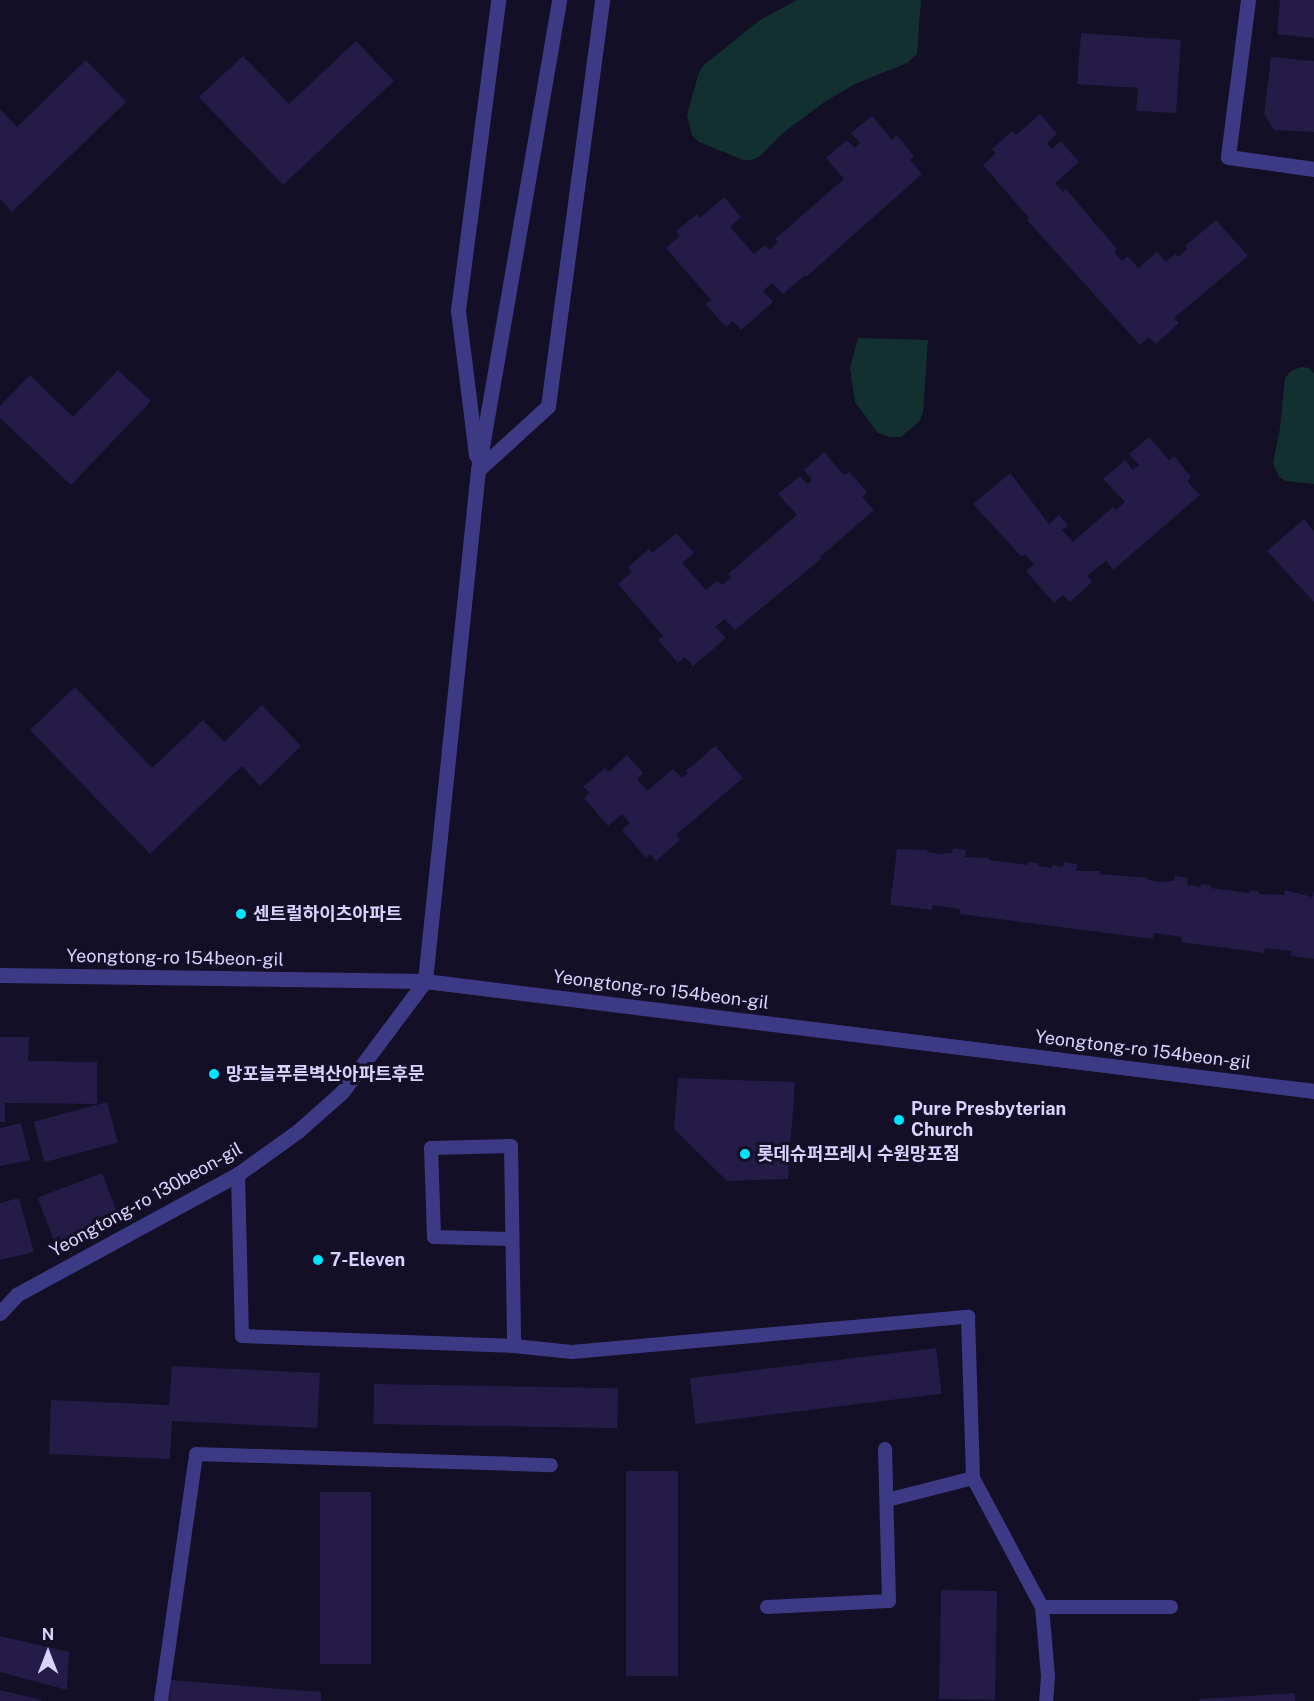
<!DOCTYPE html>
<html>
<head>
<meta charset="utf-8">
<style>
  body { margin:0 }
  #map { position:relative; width:1314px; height:1701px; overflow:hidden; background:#130f26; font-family:"Public Sans","Noto Sans KR",sans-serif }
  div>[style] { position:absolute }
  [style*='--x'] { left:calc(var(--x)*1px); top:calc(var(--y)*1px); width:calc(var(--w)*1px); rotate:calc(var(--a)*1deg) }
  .green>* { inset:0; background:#12302f }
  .building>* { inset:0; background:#241b47; transform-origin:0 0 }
  .service>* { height:14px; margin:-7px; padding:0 7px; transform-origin:7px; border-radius:7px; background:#3d3a85 }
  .minor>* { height:15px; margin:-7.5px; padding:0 7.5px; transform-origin:7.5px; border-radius:7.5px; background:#3d3a85 }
  .dots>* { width:16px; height:16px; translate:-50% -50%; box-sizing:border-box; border:3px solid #130f26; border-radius:50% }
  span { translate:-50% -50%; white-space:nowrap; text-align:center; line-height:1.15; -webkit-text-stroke:6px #130f26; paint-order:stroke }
  .poi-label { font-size:18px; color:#d9d4ff; font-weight:700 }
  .left { translate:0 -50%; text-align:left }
  .street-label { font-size:18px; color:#d9d4ff }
  .north { position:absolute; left:18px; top:1623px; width:60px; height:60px; -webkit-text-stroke:4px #130f26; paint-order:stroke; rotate:0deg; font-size:16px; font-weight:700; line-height:24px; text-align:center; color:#d9d4ff }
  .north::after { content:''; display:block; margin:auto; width:21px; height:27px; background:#d9d4ff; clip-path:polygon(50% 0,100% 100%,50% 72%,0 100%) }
</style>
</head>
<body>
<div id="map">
  <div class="green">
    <div style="clip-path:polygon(797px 0,921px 0,917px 54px,907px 63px,855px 84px,826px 101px,784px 132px,759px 157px,751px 160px,743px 160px,699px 142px,692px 135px,687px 115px,699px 72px,704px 65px,760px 20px)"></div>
    <div style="clip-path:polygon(858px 338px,928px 340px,923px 412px,920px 421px,901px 437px,889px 437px,878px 433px,855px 402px,850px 368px)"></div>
    <div style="clip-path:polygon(1301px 367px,1309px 368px,1314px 373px,1314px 484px,1286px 481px,1279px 477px,1273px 463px,1280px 428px,1285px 378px,1291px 371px)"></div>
  </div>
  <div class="building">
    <div style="clip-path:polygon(1280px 0,1314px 0,1314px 38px,1277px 34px)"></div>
    <div style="clip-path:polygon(1081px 33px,1181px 40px,1176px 113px,1136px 111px,1138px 88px,1077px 84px)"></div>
    <div style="clip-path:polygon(356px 41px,394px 81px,283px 185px,199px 97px,243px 56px,289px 104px)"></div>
    <div style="clip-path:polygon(1271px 57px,1314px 61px,1314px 132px,1274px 130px,1264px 114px)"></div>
    <div style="clip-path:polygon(86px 60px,126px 102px,12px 212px,0 199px,0 109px,17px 127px)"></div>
    <div style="clip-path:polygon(1040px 114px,1057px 134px,1047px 143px,1052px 149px,1061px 141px,1079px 162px,1055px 183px,1063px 192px,1066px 189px,1117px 249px,1114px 252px,1122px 261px,1128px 256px,1138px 268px,1157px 252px,1166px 262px,1175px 254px,1178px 257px,1187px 249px,1185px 246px,1216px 220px,1248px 256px,1174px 318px,1179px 323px,1156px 344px,1149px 337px,1140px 345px,1027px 220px,1029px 218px,983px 165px,996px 153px,992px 149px,1012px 131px,1016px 135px)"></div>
    <div style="clip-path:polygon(872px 116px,892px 140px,897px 135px,914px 156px,910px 160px,922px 174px,806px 277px,805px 275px,783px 294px,772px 283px,763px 291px,773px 302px,741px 330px,733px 321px,726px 327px,705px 304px,711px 300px,666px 248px,680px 236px,676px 231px,697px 214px,700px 218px,724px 197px,741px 217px,730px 227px,754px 254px,765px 245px,770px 250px,778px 242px,775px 239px,844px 179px,826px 158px,847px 140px,855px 148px,860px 143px,851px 133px)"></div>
    <div style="clip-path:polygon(118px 370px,151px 401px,71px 485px,0 418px,0 406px,30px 375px,73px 417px)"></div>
    <div style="clip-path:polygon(1149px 437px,1169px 460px,1174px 456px,1191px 477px,1187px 481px,1200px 495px,1113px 570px,1106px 561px,1087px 576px,1092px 582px,1070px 602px,1063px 595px,1054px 603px,1026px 571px,1034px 564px,1025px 554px,1022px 557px,973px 504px,1010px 473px,1049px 524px,1059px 515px,1068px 525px,1062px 530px,1073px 542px,1113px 507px,1116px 510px,1125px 502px,1103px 479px,1125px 460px,1133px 470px,1139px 465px,1129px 454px)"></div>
    <div style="clip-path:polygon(824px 452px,844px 475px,849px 472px,867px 492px,862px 497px,874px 510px,820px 557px,822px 558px,735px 630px,725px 619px,715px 627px,726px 638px,693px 666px,685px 657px,678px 663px,658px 640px,663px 636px,618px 584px,632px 572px,628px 567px,649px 549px,652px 553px,676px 533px,694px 553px,682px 563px,706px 590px,717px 581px,722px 585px,731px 578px,728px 574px,797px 515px,778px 494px,800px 476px,807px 484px,812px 480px,804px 470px)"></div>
    <div style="clip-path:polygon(1304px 519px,1314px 531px,1314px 602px,1267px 551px)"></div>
    <div style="clip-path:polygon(75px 687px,152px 768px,203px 720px,224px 742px,262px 705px,301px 746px,260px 786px,242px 766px,150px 854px,30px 730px)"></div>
    <div style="clip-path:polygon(715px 746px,743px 778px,676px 835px,680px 840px,656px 861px,650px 854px,646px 858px,622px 830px,630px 823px,622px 814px,608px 826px,584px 798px,590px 793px,583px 787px,605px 768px,609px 772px,627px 755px,643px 773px,637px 779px,647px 791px,673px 769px,682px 778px,688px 773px,686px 771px)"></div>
    <div style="clip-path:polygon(953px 848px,966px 850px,965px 857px,989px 858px,989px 860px,1028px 865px,1029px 862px,1038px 863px,1038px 866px,1052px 868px,1052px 865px,1063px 867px,1064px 862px,1077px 864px,1076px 871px,1100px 871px,1099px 874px,1149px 878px,1148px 880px,1162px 882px,1174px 881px,1175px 876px,1188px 878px,1187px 885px,1201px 887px,1201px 884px,1211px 886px,1211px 888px,1249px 893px,1250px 890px,1259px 891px,1259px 894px,1284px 895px,1285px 890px,1312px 897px,1314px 890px,1314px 959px,1291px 956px,1292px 951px,1265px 948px,1264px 953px,1181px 942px,1182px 937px,1154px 933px,1153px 939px,960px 914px,960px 909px,932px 905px,932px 910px,890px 905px,897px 849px,927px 850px,927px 852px,941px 854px,952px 853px)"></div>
    <div style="clip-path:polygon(0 1037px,29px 1037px,28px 1061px,97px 1062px,97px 1104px,5px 1103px,5px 1122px,0 1122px)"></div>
    <div style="clip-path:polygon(678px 1078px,795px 1082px,788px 1179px,727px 1181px,674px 1129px)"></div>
    <div style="left:107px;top:1102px;width:42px;height:76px;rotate:75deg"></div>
    <div style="clip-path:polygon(21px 1123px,30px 1160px,0 1166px,0 1128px)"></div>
    <div style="left:102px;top:1173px;width:50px;height:69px;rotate:69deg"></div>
    <div style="clip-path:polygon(19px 1198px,34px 1252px,0 1260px,0 1203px)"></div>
    <div style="left:936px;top:1348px;width:46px;height:248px;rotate:83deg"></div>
    <div style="clip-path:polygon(172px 1366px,320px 1373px,317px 1428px,172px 1421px,170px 1459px,49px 1454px,51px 1400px,169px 1405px)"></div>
    <div style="left:374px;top:1384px;width:244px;height:40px;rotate:1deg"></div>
    <div style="left:626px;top:1471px;width:52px;height:205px"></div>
    <div style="left:320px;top:1492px;width:51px;height:172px"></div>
    <div style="left:941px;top:1590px;width:56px;height:109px;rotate:1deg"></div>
    <div style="clip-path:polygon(0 1636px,69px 1652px,67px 1690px,0 1672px)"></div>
    <div style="clip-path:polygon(171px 1680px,321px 1692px,321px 1701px,169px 1701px)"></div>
    <div style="clip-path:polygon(0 1690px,42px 1700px,41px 1701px,0 1701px)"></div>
    <div style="clip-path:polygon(1295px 1693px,1295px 1701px,1199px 1701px,1199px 1699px)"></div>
  </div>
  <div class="service">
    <div style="--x:238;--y:1174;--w:162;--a:88.6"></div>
    <div style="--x:242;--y:1336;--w:272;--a:2.1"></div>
    <div style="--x:514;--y:1346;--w:58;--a:5.9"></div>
    <div style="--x:572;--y:1352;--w:398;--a:-5.1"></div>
    <div style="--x:968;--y:1317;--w:161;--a:88.2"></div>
    <div style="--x:973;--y:1478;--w:146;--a:61.9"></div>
    <div style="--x:1042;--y:1607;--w:68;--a:85"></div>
    <div style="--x:1048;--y:1675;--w:26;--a:94"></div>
    <div style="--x:512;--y:1239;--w:78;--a:-178.5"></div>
    <div style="--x:434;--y:1237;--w:89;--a:-91.9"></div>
    <div style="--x:431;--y:1148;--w:80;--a:-1.4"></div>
    <div style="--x:511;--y:1146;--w:200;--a:89.1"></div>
    <div style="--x:887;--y:1500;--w:89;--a:-14.3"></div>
    <div style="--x:767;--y:1607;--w:122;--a:-2.8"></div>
    <div style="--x:889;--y:1601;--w:152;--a:-91.5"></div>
    <div style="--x:1042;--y:1607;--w:129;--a:0"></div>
    <div style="--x:161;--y:1701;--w:249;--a:-81.9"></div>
    <div style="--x:196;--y:1454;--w:355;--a:1.8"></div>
  </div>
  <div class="minor">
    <div style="--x:1248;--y:0;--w:158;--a:97.3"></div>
    <div style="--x:1228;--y:157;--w:87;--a:7.9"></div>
    <div style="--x:476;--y:455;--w:146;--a:-97.1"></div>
    <div style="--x:458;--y:310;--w:313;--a:-82.6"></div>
    <div style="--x:478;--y:470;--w:95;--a:-42.4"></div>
    <div style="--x:548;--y:406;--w:410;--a:-82.4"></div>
    <div style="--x:0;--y:975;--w:425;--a:0.8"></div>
    <div style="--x:425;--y:981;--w:896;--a:7.05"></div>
    <div style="--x:0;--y:1313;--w:26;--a:-47"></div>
    <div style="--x:18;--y:1294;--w:251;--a:-28.6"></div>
    <div style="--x:238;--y:1174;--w:74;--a:-35.6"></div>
    <div style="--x:298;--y:1131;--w:59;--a:-41.6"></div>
    <div style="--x:342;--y:1092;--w:139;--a:-53.2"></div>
    <div style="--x:425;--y:981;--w:514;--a:-84.08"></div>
    <div style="--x:478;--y:470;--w:477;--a:-80.2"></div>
  </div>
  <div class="dots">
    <div style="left:241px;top:914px;background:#00e5ff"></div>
    <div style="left:214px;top:1074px;background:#00e5ff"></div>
    <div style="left:899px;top:1120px;background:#00e5ff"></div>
    <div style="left:745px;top:1154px;background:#00e5ff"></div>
    <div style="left:318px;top:1260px;background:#00e5ff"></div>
  </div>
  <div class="poi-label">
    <span class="left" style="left:253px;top:914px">센트럴하이츠아파트</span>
    <span class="left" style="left:226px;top:1074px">망포늘푸른벽산아파트후문</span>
    <span class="left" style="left:911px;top:1120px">Pure Presbyterian<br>Church</span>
    <span class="left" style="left:757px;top:1154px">롯데슈퍼프레시 수원망포점</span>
    <span class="left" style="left:330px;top:1260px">7-Eleven</span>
  </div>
  <div class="street-label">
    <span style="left:175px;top:958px;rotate:1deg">Yeongtong-ro 154beon-gil</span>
    <span style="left:661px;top:990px;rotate:7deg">Yeongtong-ro 154beon-gil</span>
    <span style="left:1143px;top:1050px;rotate:7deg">Yeongtong-ro 154beon-gil</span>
    <span style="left:146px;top:1200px;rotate:-29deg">Yeongtong-ro 130beon-gil</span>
  </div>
  <div class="north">N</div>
</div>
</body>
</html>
